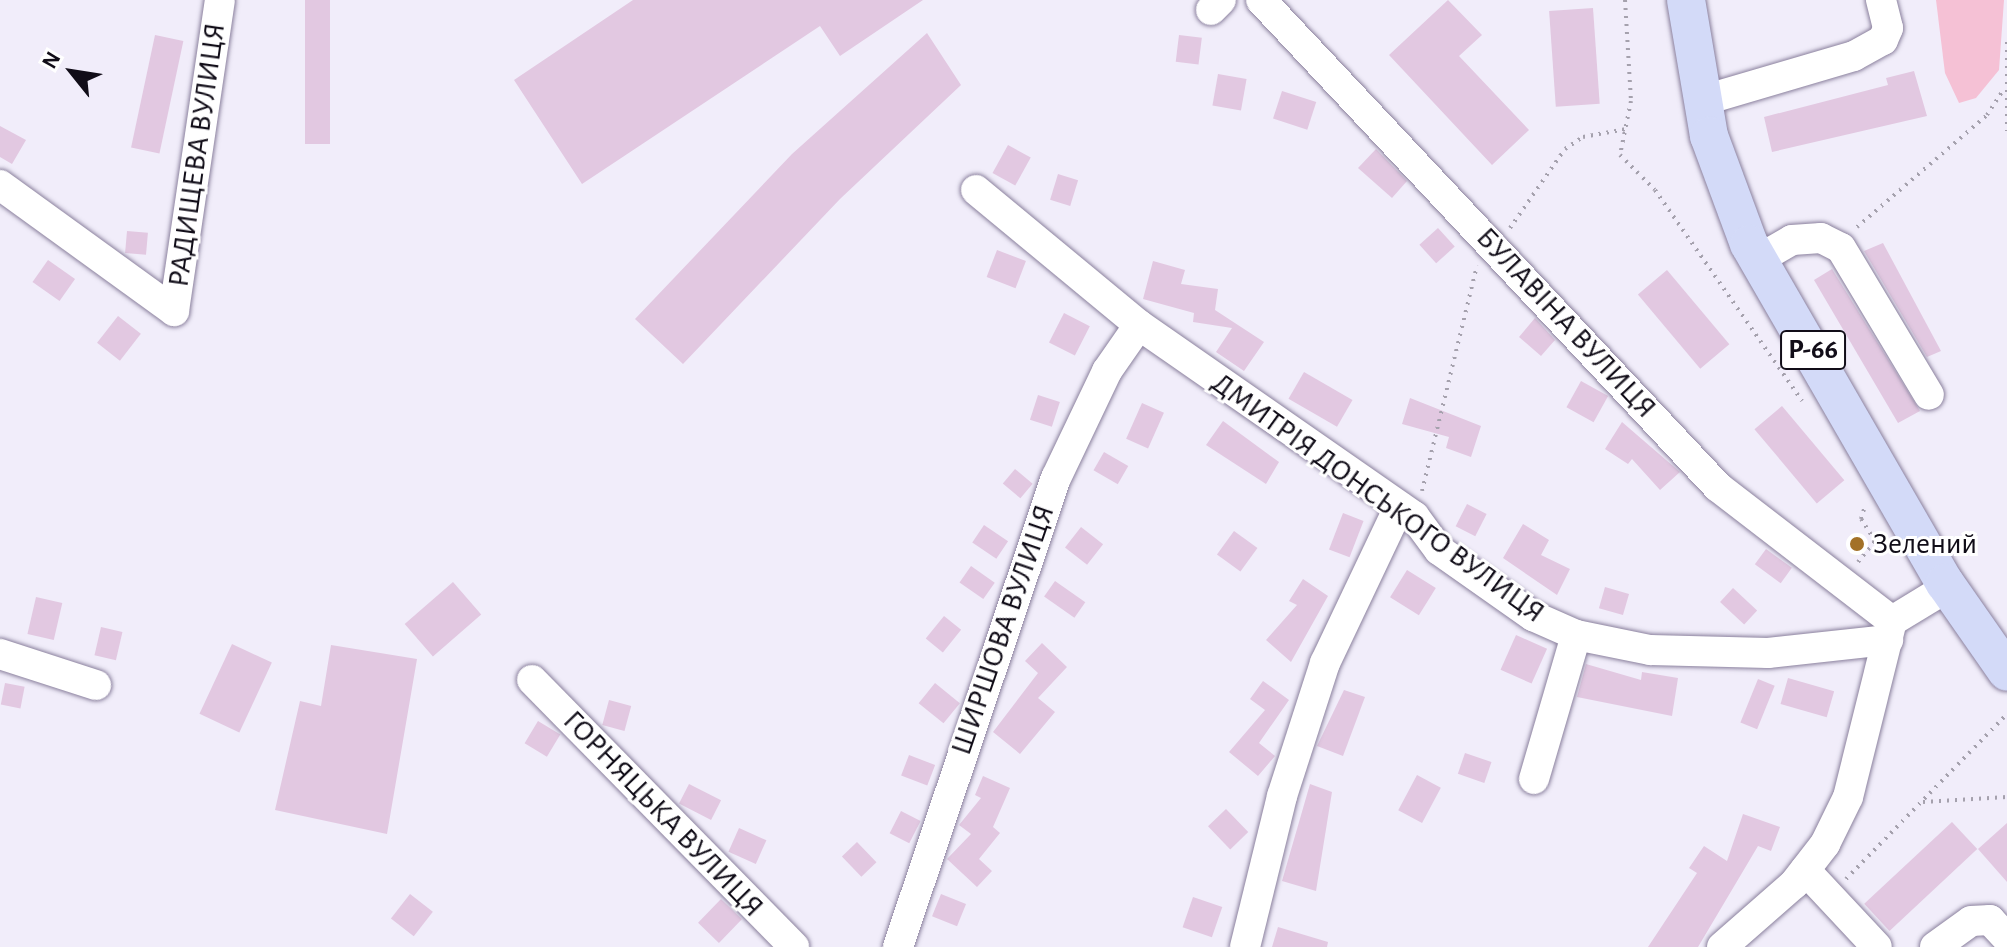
<!DOCTYPE html>
<html>
<head>
<meta charset="utf-8">
<style>
  body { margin:0 }
  #map { position:relative; width:2007px; height:947px; overflow:hidden; background:#f1edfa; font-family:"Alegreya Sans",sans-serif }
  div>[style] { position:absolute }
  [style*='--x'] { left:calc(var(--x)*1px); top:calc(var(--y)*1px); width:calc(var(--w)*1px); rotate:calc(var(--a)*1deg) }
  .green>* { inset:0; background:#f5c1d5 }
  .building>* { inset:0; background:#e2c8e1; transform-origin:0 0 }
  .path>* { height:4px; margin-top:-2px; transform-origin:0; background:repeating-linear-gradient(90deg,#a5a1ad 0 2px,transparent 0 8px) }
  .roads { filter:drop-shadow(0 0 2px #8a809d) drop-shadow(0 0 2px #8a809d) }
  .minor>* { height:30px; margin:-15px; padding:0 15px; transform-origin:15px; border-radius:15px; background:#fff }
  .major>* { height:38px; margin:-19px; padding:0 19px; transform-origin:19px; border-radius:19px; background:#d3daf8 }
  .dots>* { width:22px; height:22px; translate:-50% -50%; box-sizing:border-box; border:4px solid #fff; border-radius:50% }
  span { translate:-50% -50%; white-space:nowrap; text-align:center; line-height:1.15; -webkit-text-stroke:6px #fff; paint-order:stroke }
  .shield-label span { padding:2px 6px; background:#fff; border:2px solid; border-radius:6px; -webkit-text-stroke-width:0 }
  .shield-label { font-size:28px; color:#110d18; font-weight:700 }
  .street-label { font-size:30px; color:#110d18 }
  .poi-label { font-size:30px; color:#110d18 }
  .left { translate:0 -50%; text-align:left }
  .north { position:absolute; left:32px; top:32px; width:80px; height:80px; -webkit-text-stroke:6px #fff; paint-order:stroke; rotate:300deg; font-size:22px; font-weight:700; line-height:32px; text-align:center; color:#110d18 }
  .north::after { content:''; display:block; margin:auto; width:28px; height:36px; background:#110d18; clip-path:polygon(50% 0,100% 100%,50% 72%,0 100%) }
</style>
</head>
<body>
<div id="map">
  <div class="green">
    <div style="clip-path:polygon(1936px 0,2004px 0,1999px 70px,1976px 98px,1959px 103px,1945px 73px)"></div>
  </div>
  <div class="building">
    <div style="left:305px;top:0;width:25px;height:144px"></div>
    <div style="clip-path:polygon(633px 0,923px 0,840px 56px,820px 26px,582px 184px,514px 80px)"></div>
    <div style="clip-path:polygon(1448px 0,1482px 35px,1459px 56px,1529px 130px,1492px 165px,1389px 55px)"></div>
    <div style="left:1593px;top:8px;width:96px;height:44px;rotate:86deg"></div>
    <div style="clip-path:polygon(927px 33px,961px 85px,840px 199px,683px 364px,635px 319px,792px 154px)"></div>
    <div style="left:155px;top:35px;width:29px;height:115px;rotate:12deg"></div>
    <div style="left:1179px;top:35px;width:23px;height:27px;rotate:7deg"></div>
    <div style="clip-path:polygon(1914px 71px,1927px 116px,1772px 152px,1764px 117px,1888px 85px,1886px 78px)"></div>
    <div style="left:1218px;top:74px;width:29px;height:32px;rotate:10deg"></div>
    <div style="left:1282px;top:91px;width:36px;height:29px;rotate:18deg"></div>
    <div style="clip-path:polygon(0 126px,26px 140px,12px 164px,0 157px)"></div>
    <div style="left:1008px;top:145px;width:26px;height:32px;rotate:29deg"></div>
    <div style="clip-path:polygon(1376px 149px,1407px 181px,1392px 198px,1358px 168px)"></div>
    <div style="left:1058px;top:174px;width:21px;height:27px;rotate:17deg"></div>
    <div style="left:1438px;top:228px;width:25px;height:25px;rotate:48deg"></div>
    <div style="left:127px;top:231px;width:21px;height:22px;rotate:5deg"></div>
    <div style="clip-path:polygon(1883px 243px,1941px 351px,1927px 357px,1864px 251px)"></div>
    <div style="left:997px;top:250px;width:31px;height:29px;rotate:21deg"></div>
    <div style="left:48px;top:260px;width:33px;height:27px;rotate:35deg"></div>
    <div style="clip-path:polygon(1153px 261px,1185px 270px,1181px 284px,1218px 289px,1215px 310px,1264px 342px,1244px 371px,1216px 352px,1232px 328px,1193px 322px,1194px 313px,1143px 299px)"></div>
    <div style="clip-path:polygon(1832px 269px,1920px 411px,1898px 423px,1814px 280px)"></div>
    <div style="left:1667px;top:270px;width:97px;height:38px;rotate:50deg"></div>
    <div style="left:1064px;top:313px;width:29px;height:33px;rotate:27deg"></div>
    <div style="left:118px;top:316px;width:29px;height:34px;rotate:38deg"></div>
    <div style="clip-path:polygon(1535px 318px,1555px 340px,1541px 356px,1519px 337px)"></div>
    <div style="left:1304px;top:372px;width:56px;height:31px;rotate:30deg"></div>
    <div style="left:1581px;top:381px;width:31px;height:30px;rotate:29deg"></div>
    <div style="left:1038px;top:395px;width:23px;height:26px;rotate:18deg"></div>
    <div style="clip-path:polygon(1410px 398px,1481px 426px,1471px 457px,1446px 448px,1449px 437px,1402px 424px)"></div>
    <div style="left:1142px;top:403px;width:24px;height:39px;rotate:24deg"></div>
    <div style="left:1782px;top:406px;width:97px;height:36px;rotate:50deg"></div>
    <div style="clip-path:polygon(1223px 421px,1279px 462px,1266px 484px,1206px 445px)"></div>
    <div style="clip-path:polygon(1622px 422px,1680px 472px,1660px 490px,1632px 459px,1628px 464px,1605px 449px)"></div>
    <div style="left:1104px;top:452px;width:28px;height:21px;rotate:30deg"></div>
    <div style="left:1015px;top:469px;width:23px;height:19px;rotate:40deg"></div>
    <div style="left:1467px;top:504px;width:22px;height:25px;rotate:27deg"></div>
    <div style="left:1343px;top:513px;width:22px;height:39px;rotate:21deg"></div>
    <div style="clip-path:polygon(1523px 524px,1549px 540px,1541px 555px,1570px 569px,1557px 595px,1503px 558px)"></div>
    <div style="left:984px;top:525px;width:29px;height:21px;rotate:34deg"></div>
    <div style="left:1081px;top:527px;width:28px;height:26px;rotate:38deg"></div>
    <div style="left:1234px;top:531px;width:29px;height:29px;rotate:36deg"></div>
    <div style="left:1766px;top:549px;width:32px;height:19px;rotate:36deg"></div>
    <div style="left:971px;top:566px;width:29px;height:20px;rotate:35deg"></div>
    <div style="left:1407px;top:570px;width:34px;height:32px;rotate:32deg"></div>
    <div style="clip-path:polygon(1303px 579px,1328px 596px,1291px 662px,1266px 640px,1297px 605px,1289px 601px)"></div>
    <div style="left:1055px;top:581px;width:37px;height:19px;rotate:35deg"></div>
    <div style="left:453px;top:582px;width:43px;height:64px;rotate:49deg"></div>
    <div style="left:1605px;top:587px;width:25px;height:22px;rotate:16deg"></div>
    <div style="left:1733px;top:588px;width:33px;height:19px;rotate:43deg"></div>
    <div style="left:36px;top:597px;width:27px;height:38px;rotate:13deg"></div>
    <div style="left:944px;top:616px;width:22px;height:29px;rotate:39deg"></div>
    <div style="left:101px;top:627px;width:22px;height:29px;rotate:13deg"></div>
    <div style="left:1516px;top:635px;width:34px;height:38px;rotate:24deg"></div>
    <div style="clip-path:polygon(1042px 643px,1067px 667px,1038px 698px,1055px 712px,1020px 754px,993px 732px,1038px 673px,1025px 661px)"></div>
    <div style="left:232px;top:644px;width:44px;height:77px;rotate:25deg"></div>
    <div style="clip-path:polygon(331px 645px,417px 659px,387px 834px,275px 810px,300px 701px,321px 706px)"></div>
    <div style="clip-path:polygon(1586px 664px,1641px 680px,1642px 672px,1678px 678px,1672px 716px,1577px 697px)"></div>
    <div style="left:1788px;top:678px;width:48px;height:27px;rotate:16deg"></div>
    <div style="left:1758px;top:679px;width:18px;height:47px;rotate:22deg"></div>
    <div style="clip-path:polygon(1263px 681px,1289px 700px,1259px 743px,1275px 756px,1258px 776px,1229px 752px,1265px 710px,1250px 699px)"></div>
    <div style="left:5px;top:683px;width:20px;height:22px;rotate:11deg"></div>
    <div style="left:935px;top:683px;width:32px;height:26px;rotate:39deg"></div>
    <div style="clip-path:polygon(1344px 690px,1365px 697px,1343px 756px,1317px 746px)"></div>
    <div style="left:609px;top:700px;width:23px;height:26px;rotate:15deg"></div>
    <div style="left:538px;top:721px;width:26px;height:26px;rotate:31deg"></div>
    <div style="left:1465px;top:753px;width:28px;height:22px;rotate:19deg"></div>
    <div style="left:909px;top:755px;width:28px;height:22px;rotate:21deg"></div>
    <div style="left:1417px;top:775px;width:27px;height:40px;rotate:28deg"></div>
    <div style="clip-path:polygon(983px 776px,1010px 788px,993px 827px,1000px 833px,979px 859px,992px 871px,977px 887px,947px 859px,971px 834px,959px 825px,981px 798px,975px 795px)"></div>
    <div style="left:689px;top:784px;width:36px;height:22px;rotate:27deg"></div>
    <div style="clip-path:polygon(1310px 784px,1332px 792px,1316px 891px,1282px 881px)"></div>
    <div style="left:1226px;top:809px;width:32px;height:25px;rotate:46deg"></div>
    <div style="left:901px;top:811px;width:22px;height:25px;rotate:27deg"></div>
    <div style="clip-path:polygon(1743px 814px,1780px 827px,1771px 851px,1758px 846px,1698px 947px,1648px 947px,1697px 873px,1689px 868px,1704px 846px,1727px 861px)"></div>
    <div style="left:1952px;top:822px;width:37px;height:120px;rotate:47deg"></div>
    <div style="clip-path:polygon(2007px 823px,2007px 882px,1978px 849px)"></div>
    <div style="left:739px;top:828px;width:30px;height:26px;rotate:24deg"></div>
    <div style="left:857px;top:842px;width:28px;height:21px;rotate:46deg"></div>
    <div style="left:410px;top:894px;width:29px;height:31px;rotate:38deg"></div>
    <div style="left:941px;top:894px;width:27px;height:24px;rotate:22deg"></div>
    <div style="left:1193px;top:897px;width:31px;height:32px;rotate:19deg"></div>
    <div style="left:721px;top:899px;width:29px;height:33px;rotate:44deg"></div>
    <div style="clip-path:polygon(1278px 927px,1328px 942px,1327px 947px,1272px 947px)"></div>
  </div>
  <div class="path">
    <div style="--x:1625;--y:0;--w:101;--a:86.6"></div>
    <div style="--x:1631;--y:101;--w:55;--a:101.5"></div>
    <div style="--x:1620;--y:155;--w:49;--a:45"></div>
    <div style="--x:1655;--y:190;--w:257;--a:55.1"></div>
    <div style="--x:2007;--y:42;--w:89;--a:90"></div>
    <div style="--x:1857;--y:227;--w:172;--a:-40.7"></div>
    <div style="--x:1987;--y:115;--w:27;--a:-57"></div>
    <div style="--x:1510;--y:228;--w:96;--a:-55.2"></div>
    <div style="--x:1565;--y:149;--w:22;--a:-34"></div>
    <div style="--x:1583;--y:137;--w:44;--a:-10.5"></div>
    <div style="--x:1422;--y:491;--w:232;--a:-76.3"></div>
    <div style="--x:1858;--y:562;--w:27;--a:-51"></div>
    <div style="--x:1875;--y:541;--w:26;--a:-122"></div>
    <div style="--x:1861;--y:519;--w:14;--a:-73"></div>
    <div style="--x:1923;--y:802;--w:84;--a:-3.4"></div>
    <div style="--x:1846;--y:879;--w:231;--a:-45.7"></div>
  </div>
  <div class="roads">
    <div class="minor">
      <div style="--x:1261;--y:0;--w:668;--a:46.82"></div>
      <div style="--x:1718;--y:487;--w:220;--a:37.6"></div>
      <div style="--x:1211;--y:10;--w:14;--a:-45"></div>
      <div style="--x:1701;--y:101;--w:159;--a:-16.4"></div>
      <div style="--x:1854;--y:56;--w:33;--a:-29"></div>
      <div style="--x:1883;--y:40;--w:13;--a:-67"></div>
      <div style="--x:1888;--y:28;--w:29;--a:-104"></div>
      <div style="--x:0;--y:185;--w:215;--a:35.9"></div>
      <div style="--x:174;--y:311;--w:314;--a:-81.6"></div>
      <div style="--x:976;--y:190;--w:212;--a:39.6"></div>
      <div style="--x:1139;--y:325;--w:335;--a:34.8"></div>
      <div style="--x:1414;--y:516;--w:42;--a:53.7"></div>
      <div style="--x:1439;--y:550;--w:115;--a:35.1"></div>
      <div style="--x:1533;--y:616;--w:47;--a:23.8"></div>
      <div style="--x:1576;--y:635;--w:76;--a:11.5"></div>
      <div style="--x:1650;--y:650;--w:118;--a:1.5"></div>
      <div style="--x:1768;--y:653;--w:121;--a:-6.2"></div>
      <div style="--x:1759;--y:259;--w:38;--a:-30"></div>
      <div style="--x:1792;--y:240;--w:29;--a:-4"></div>
      <div style="--x:1821;--y:238;--w:22;--a:27"></div>
      <div style="--x:1841;--y:248;--w:171;--a:59.1"></div>
      <div style="--x:0;--y:654;--w:101;--a:17.9"></div>
      <div style="--x:532;--y:680;--w:374;--a:45.5"></div>
      <div style="--x:1534;--y:779;--w:150;--a:-73.7"></div>
      <div style="--x:1805;--y:870;--w:105;--a:46.9"></div>
      <div style="--x:898;--y:947;--w:495;--a:-71.4"></div>
      <div style="--x:1056;--y:478;--w:119;--a:-64.5"></div>
      <div style="--x:1107;--y:371;--w:56;--a:-55.2"></div>
      <div style="--x:1245;--y:947;--w:155;--a:-76.2"></div>
      <div style="--x:1282;--y:796;--w:140;--a:-72.1"></div>
      <div style="--x:1325;--y:663;--w:173;--a:-64.6"></div>
      <div style="--x:1722;--y:947;--w:96;--a:-41.2"></div>
      <div style="--x:1794;--y:884;--w:51;--a:-52.2"></div>
      <div style="--x:1825;--y:844;--w:52;--a:-63.9"></div>
      <div style="--x:1848;--y:797;--w:181;--a:-76"></div>
      <div style="--x:1892;--y:621;--w:66;--a:-31.3"></div>
      <div style="--x:1935;--y:947;--w:44;--a:-35.8"></div>
      <div style="--x:1971;--y:921;--w:19;--a:-3"></div>
      <div style="--x:1990;--y:920;--w:25;--a:47"></div>
    </div>
    <div class="major">
      <div style="--x:1686;--y:0;--w:138;--a:80.4"></div>
      <div style="--x:1709;--y:136;--w:115;--a:69.7"></div>
      <div style="--x:1749;--y:244;--w:392;--a:60"></div>
      <div style="--x:1945;--y:583;--w:108;--a:55.1"></div>
    </div>
  </div>
  <div class="dots">
    <div style="left:1857px;top:544px;background:#a37127"></div>
  </div>
  <div class="shield-label">
    <span style="left:1813px;top:350px">Р-66</span>
  </div>
  <div class="street-label">
    <span style="left:197px;top:155px;rotate:-82deg">РАДИЩЕВА ВУЛИЦЯ</span>
    <span style="left:1566px;top:323px;rotate:47deg">БУЛАВІНА ВУЛИЦЯ</span>
    <span style="left:1378px;top:498px;rotate:36deg">ДМИТРІЯ ДОНСЬКОГО ВУЛИЦЯ</span>
    <span style="left:1003px;top:630px;rotate:-71deg">ШИРШОВА ВУЛИЦЯ</span>
    <span style="left:663px;top:814px;rotate:46deg">ГОРНЯЦЬКА ВУЛИЦЯ</span>
  </div>
  <div class="poi-label">
    <span class="left" style="left:1873px;top:544px">Зелений</span>
  </div>
  <div class="north">N</div>
</div>
</body>
</html>
